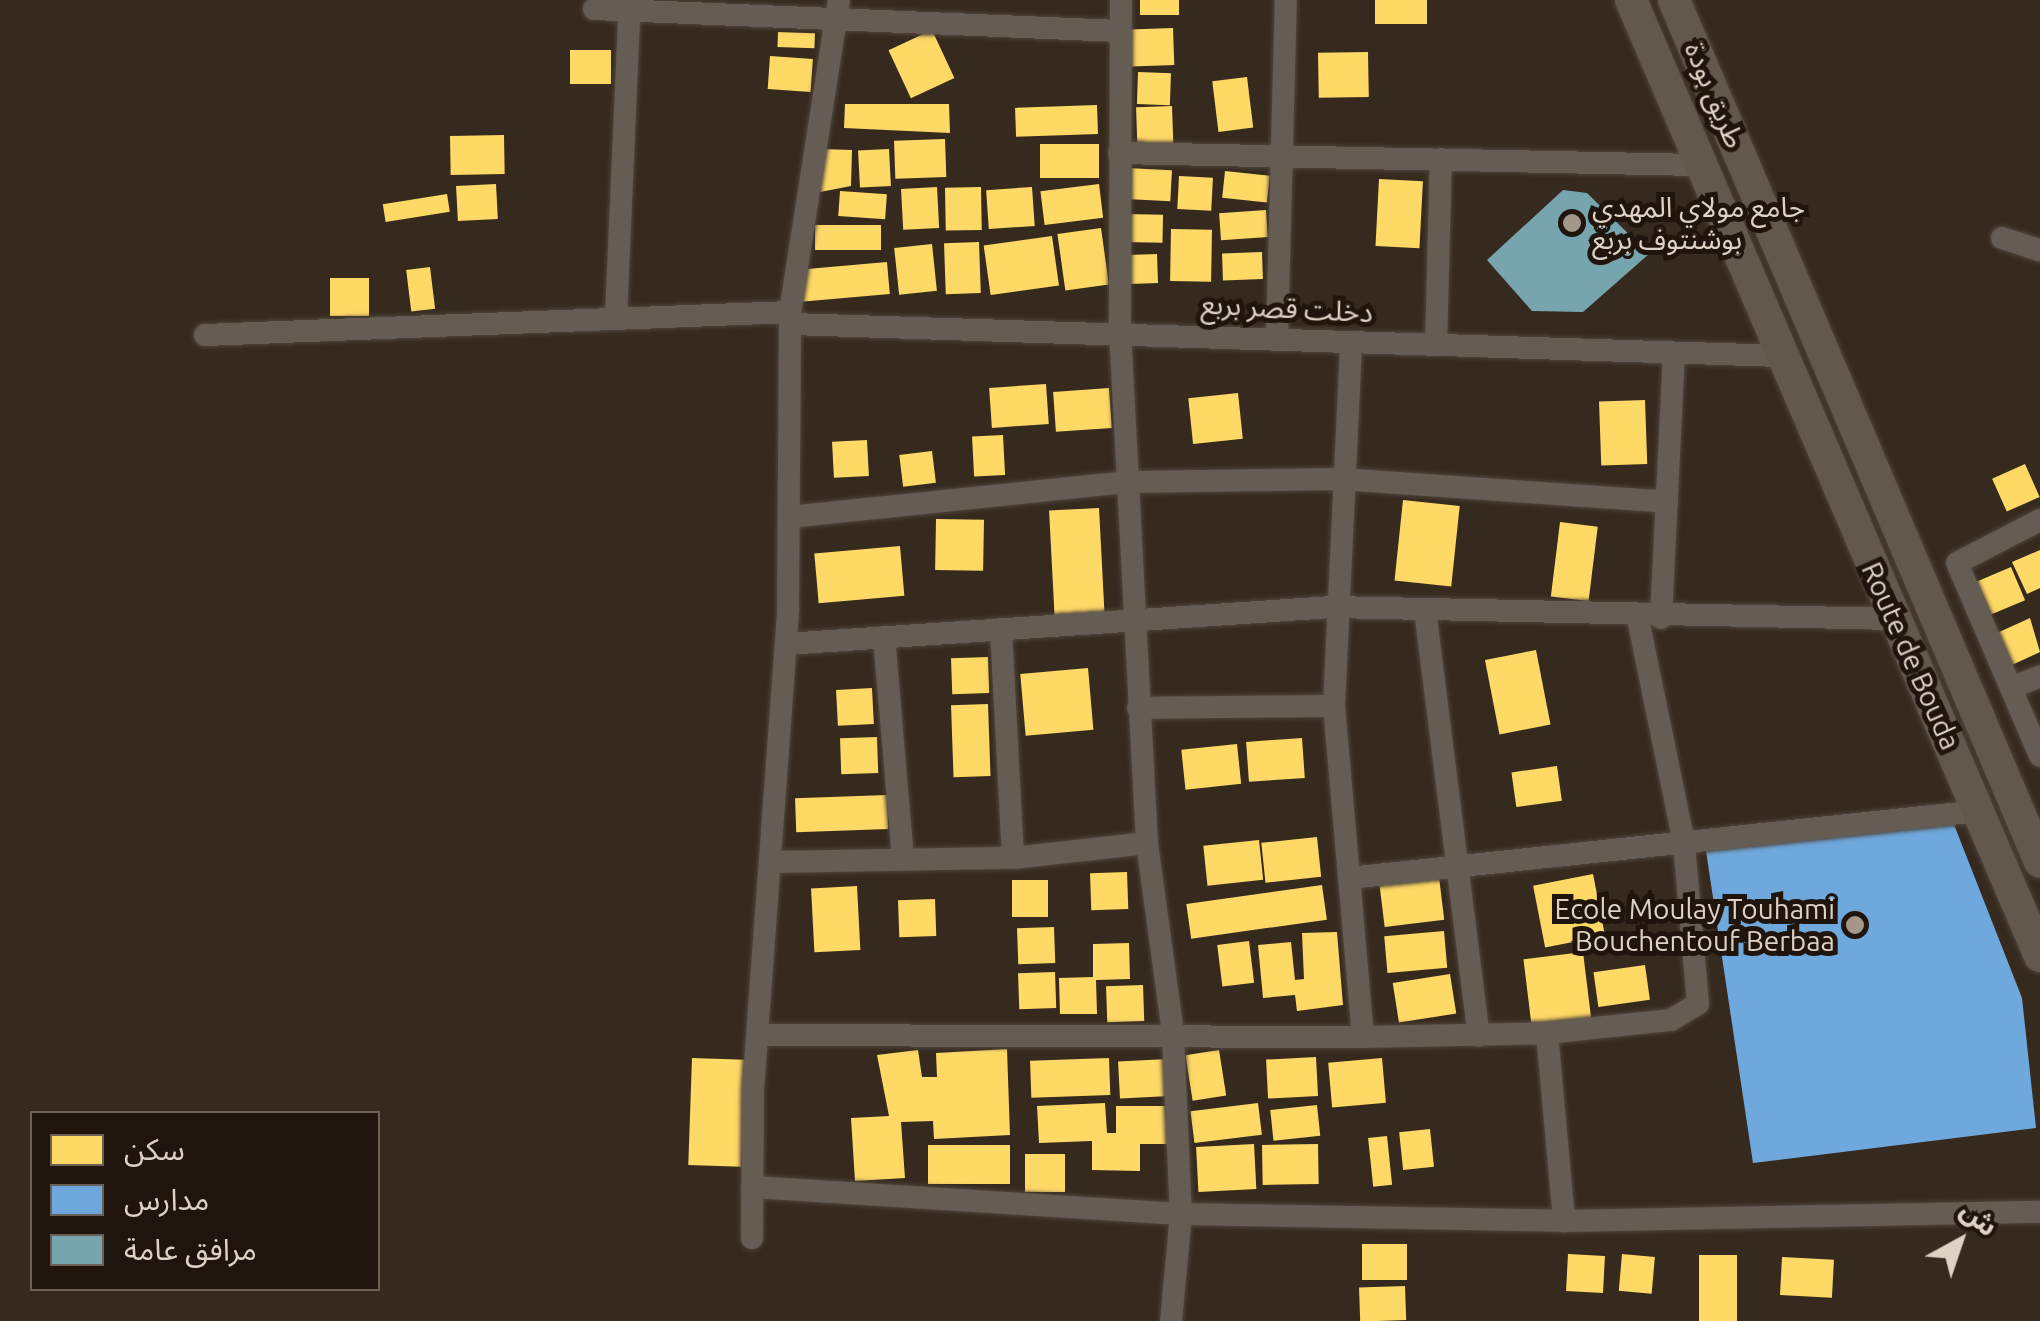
<!DOCTYPE html>
<html>
<head>
<meta charset="utf-8">
<style>
  body { margin:0 }
  #map { position:relative; width:2040px; height:1321px; overflow:hidden; background:#362a1e; font-family:Ubuntu,"Noto Sans Arabic",sans-serif }
  div>[style] { position:absolute }
  [style*='--x'] { left:calc(var(--x)*1px); top:calc(var(--y)*1px); width:calc(var(--w)*1px); rotate:calc(var(--a)*1deg) }
  .homes>* { inset:0; background:#ffd966; transform-origin:0 0 }
  .schools>* { inset:0; background:#6fa8dc }
  .public>* { inset:0; background:#76a5af }
  .roads { filter:drop-shadow(0 0 2px #4f453b) drop-shadow(0 0 2px #4f453b) }
  .minor>* { height:22px; margin:-11px; padding:0 11px; transform-origin:11px; border-radius:11px; background:#655c54 }
  .secondary>* { height:32px; margin:-16px; padding:0 16px; transform-origin:16px; border-radius:16px; background:#63584e }
  .dots>* { width:28px; height:28px; translate:-50% -50%; box-sizing:border-box; border:5px solid #1f150c; border-radius:50% }
  span { translate:-50% -50%; white-space:nowrap; text-align:center; line-height:1.15; -webkit-text-stroke:10px #1f150c; paint-order:stroke }
  .street-label { font-size:28px; color:#dfd1c4 }
  .poi-label { font-size:28px; color:#dfd1c4 }
  .left { translate:0 -50%; text-align:left }
  .right { translate:-100% -50%; text-align:right }
  .legend { position:absolute; left:30px; top:1111px; width:350px; height:180px; box-sizing:border-box; background:#1f150c; border:2px solid #6c6056; margin:0; padding:12px 18px; list-style:none; font-size:30px; color:#dfd1c4 }
  .legend li { display:flex; align-items:center; gap:20px; height:50px }
  .legend b { width:50px; border:2px solid #6c6056 }
  .north { position:absolute; left:1910px; top:1191px; width:100px; height:100px; -webkit-text-stroke:8px #1f150c; paint-order:stroke; rotate:40deg; font-size:28px; font-weight:700; line-height:40px; text-align:center; color:#dfd1c4 }
  .north::after { content:''; display:block; margin:auto; width:35px; height:45px; background:#dfd1c4; clip-path:polygon(50% 0,100% 100%,50% 72%,0 100%) }
</style>
</head>
<body>
<div id="map">
  <div class="homes">
    <div style="left:1140px;top:0;width:39px;height:15px"></div>
    <div style="left:1375px;top:0;width:52px;height:24px"></div>
    <div style="left:1173px;top:28px;width:37px;height:43px;rotate:88deg"></div>
    <div style="left:932px;top:30px;width:53px;height:48px;rotate:65deg"></div>
    <div style="left:778px;top:32px;width:37px;height:15px;rotate:2deg"></div>
    <div style="left:570px;top:50px;width:41px;height:34px"></div>
    <div style="left:1368px;top:52px;width:45px;height:50px;rotate:89deg"></div>
    <div style="left:770px;top:56px;width:43px;height:33px;rotate:4deg"></div>
    <div style="left:1138px;top:72px;width:33px;height:32px;rotate:2deg"></div>
    <div style="left:1247px;top:77px;width:51px;height:35px;rotate:83deg"></div>
    <div style="clip-path:polygon(845px 104px,949px 104px,950px 133px,844px 128px)"></div>
    <div style="left:1097px;top:105px;width:29px;height:82px;rotate:88deg"></div>
    <div style="left:1172px;top:106px;width:38px;height:36px;rotate:88deg"></div>
    <div style="left:504px;top:135px;width:39px;height:54px;rotate:89deg"></div>
    <div style="left:945px;top:139px;width:38px;height:51px;rotate:88deg"></div>
    <div style="left:1099px;top:144px;width:34px;height:59px;rotate:90deg"></div>
    <div style="clip-path:polygon(821px 149px,852px 150px,851px 186px,820px 192px)"></div>
    <div style="left:889px;top:149px;width:37px;height:31px;rotate:87deg"></div>
    <div style="left:1128px;top:168px;width:44px;height:31px;rotate:3deg"></div>
    <div style="left:1225px;top:171px;width:45px;height:27px;rotate:6deg"></div>
    <div style="left:1179px;top:176px;width:34px;height:33px;rotate:3deg"></div>
    <div style="left:1379px;top:179px;width:44px;height:67px;rotate:3deg"></div>
    <div style="left:496px;top:184px;width:35px;height:40px;rotate:87deg"></div>
    <div style="left:1099px;top:184px;width:34px;height:59px;rotate:83deg"></div>
    <div style="left:937px;top:187px;width:41px;height:36px;rotate:87deg"></div>
    <div style="left:981px;top:187px;width:43px;height:36px;rotate:89deg"></div>
    <div style="left:1032px;top:187px;width:39px;height:46px;rotate:86deg"></div>
    <div style="left:840px;top:191px;width:47px;height:25px;rotate:4deg"></div>
    <div style="left:447px;top:194px;width:18px;height:65px;rotate:81deg"></div>
    <div style="left:1266px;top:210px;width:27px;height:47px;rotate:86deg"></div>
    <div style="left:1124px;top:214px;width:39px;height:28px;rotate:1deg"></div>
    <div style="left:881px;top:225px;width:25px;height:66px;rotate:90deg"></div>
    <div style="left:1101px;top:228px;width:57px;height:44px;rotate:82deg"></div>
    <div style="left:1171px;top:229px;width:41px;height:52px;rotate:1deg"></div>
    <div style="left:1052px;top:236px;width:50px;height:69px;rotate:82deg"></div>
    <div style="left:979px;top:242px;width:51px;height:35px;rotate:88deg"></div>
    <div style="left:932px;top:244px;width:47px;height:38px;rotate:84deg"></div>
    <div style="left:1262px;top:252px;width:27px;height:40px;rotate:88deg"></div>
    <div style="left:1157px;top:254px;width:29px;height:29px;rotate:88deg"></div>
    <div style="left:887px;top:262px;width:32px;height:89px;rotate:85deg"></div>
    <div style="left:430px;top:267px;width:42px;height:24px;rotate:83deg"></div>
    <div style="left:330px;top:278px;width:39px;height:38px"></div>
    <div style="left:1046px;top:384px;width:40px;height:57px;rotate:86deg"></div>
    <div style="left:1109px;top:388px;width:40px;height:56px;rotate:86deg"></div>
    <div style="left:1238px;top:393px;width:46px;height:50px;rotate:84deg"></div>
    <div style="left:1645px;top:400px;width:64px;height:46px;rotate:88deg"></div>
    <div style="left:1003px;top:435px;width:40px;height:31px;rotate:87deg"></div>
    <div style="left:867px;top:440px;width:36px;height:35px;rotate:87deg"></div>
    <div style="left:932px;top:451px;width:32px;height:33px;rotate:83deg"></div>
    <div style="left:2025px;top:464px;width:36px;height:36px;rotate:66deg"></div>
    <div style="left:1403px;top:500px;width:57px;height:81px;rotate:6deg"></div>
    <div style="left:1099px;top:508px;width:105px;height:50px;rotate:87deg"></div>
    <div style="left:936px;top:519px;width:48px;height:51px;rotate:1deg"></div>
    <div style="left:1560px;top:522px;width:38px;height:75px;rotate:7deg"></div>
    <div style="left:900px;top:546px;width:50px;height:86px;rotate:85deg"></div>
    <div style="clip-path:polygon(2040px 550px,2040px 588px,2027px 594px,2012px 562px)"></div>
    <div style="left:2011px;top:567px;width:36px;height:37px;rotate:67deg"></div>
    <div style="clip-path:polygon(2030px 618px,2040px 652px,2012px 665px,1997px 633px)"></div>
    <div style="left:1536px;top:650px;width:76px;height:52px;rotate:79deg"></div>
    <div style="left:988px;top:657px;width:36px;height:37px;rotate:88deg"></div>
    <div style="left:1088px;top:668px;width:62px;height:68px;rotate:85deg"></div>
    <div style="left:872px;top:688px;width:36px;height:36px;rotate:87deg"></div>
    <div style="left:988px;top:704px;width:72px;height:37px;rotate:88deg"></div>
    <div style="left:877px;top:737px;width:36px;height:37px;rotate:88deg"></div>
    <div style="left:1302px;top:738px;width:40px;height:56px;rotate:86deg"></div>
    <div style="left:1237px;top:744px;width:40px;height:56px;rotate:84deg"></div>
    <div style="left:1557px;top:766px;width:35px;height:46px;rotate:82deg"></div>
    <div style="left:887px;top:795px;width:34px;height:92px;rotate:88deg"></div>
    <div style="left:1317px;top:837px;width:40px;height:56px;rotate:84deg"></div>
    <div style="left:1259px;top:840px;width:40px;height:56px;rotate:84deg"></div>
    <div style="left:1127px;top:872px;width:37px;height:37px;rotate:88deg"></div>
    <div style="left:1593px;top:874px;width:63px;height:61px;rotate:79deg"></div>
    <div style="left:1439px;top:877px;width:43px;height:60px;rotate:83deg"></div>
    <div style="left:1012px;top:880px;width:36px;height:37px"></div>
    <div style="left:1322px;top:885px;width:35px;height:137px;rotate:82deg"></div>
    <div style="left:857px;top:886px;width:64px;height:46px;rotate:87deg"></div>
    <div style="left:935px;top:899px;width:37px;height:37px;rotate:88deg"></div>
    <div style="left:1054px;top:927px;width:36px;height:37px;rotate:88deg"></div>
    <div style="left:1444px;top:931px;width:37px;height:60px;rotate:85deg"></div>
    <div style="clip-path:polygon(1337px 932px,1343px 1005px,1297px 1011px,1295px 995px,1263px 998px,1258px 945px,1291px 942px,1295px 980px,1304px 979px,1302px 933px)"></div>
    <div style="left:1249px;top:941px;width:42px;height:32px;rotate:83deg"></div>
    <div style="clip-path:polygon(1129px 943px,1130px 979px,1096px 980px,1097px 1014px,1060px 1014px,1059px 978px,1093px 977px,1093px 944px)"></div>
    <div style="left:1583px;top:952px;width:66px;height:60px;rotate:83deg"></div>
    <div style="left:1645px;top:965px;width:35px;height:52px;rotate:82deg"></div>
    <div style="left:1055px;top:972px;width:36px;height:37px;rotate:88deg"></div>
    <div style="left:1450px;top:974px;width:40px;height:58px;rotate:81deg"></div>
    <div style="left:1143px;top:985px;width:36px;height:37px;rotate:88deg"></div>
    <div style="clip-path:polygon(1007px 1049px,1010px 1135px,934px 1139px,933px 1121px,901px 1122px,905px 1178px,855px 1181px,851px 1118px,889px 1116px,877px 1055px,918px 1050px,922px 1077px,937px 1077px,936px 1053px)"></div>
    <div style="left:1219px;top:1050px;width:46px;height:34px;rotate:81deg"></div>
    <div style="left:1316px;top:1057px;width:39px;height:50px;rotate:87deg"></div>
    <div style="left:692px;top:1058px;width:53px;height:107px;rotate:2deg"></div>
    <div style="left:1109px;top:1058px;width:37px;height:79px;rotate:88deg"></div>
    <div style="left:1382px;top:1058px;width:45px;height:54px;rotate:85deg"></div>
    <div style="left:1168px;top:1059px;width:37px;height:50px;rotate:87deg"></div>
    <div style="clip-path:polygon(1105px 1103px,1107px 1133px,1116px 1133px,1116px 1106px,1170px 1106px,1171px 1144px,1140px 1144px,1140px 1171px,1092px 1170px,1092px 1141px,1039px 1143px,1037px 1106px)"></div>
    <div style="left:1258px;top:1103px;width:32px;height:68px;rotate:83deg"></div>
    <div style="left:1317px;top:1105px;width:31px;height:47px;rotate:84deg"></div>
    <div style="left:1430px;top:1129px;width:38px;height:31px;rotate:84deg"></div>
    <div style="left:1387px;top:1136px;width:49px;height:19px;rotate:84deg"></div>
    <div style="left:1254px;top:1144px;width:45px;height:58px;rotate:87deg"></div>
    <div style="left:1318px;top:1144px;width:40px;height:56px;rotate:89deg"></div>
    <div style="left:928px;top:1145px;width:82px;height:39px"></div>
    <div style="left:1025px;top:1154px;width:40px;height:38px"></div>
    <div style="left:1362px;top:1244px;width:45px;height:36px"></div>
    <div style="left:1568px;top:1254px;width:37px;height:37px;rotate:3deg"></div>
    <div style="left:1622px;top:1254px;width:33px;height:37px;rotate:5deg"></div>
    <div style="left:1699px;top:1255px;width:38px;height:66px"></div>
    <div style="left:1782px;top:1257px;width:52px;height:38px;rotate:3deg"></div>
    <div style="left:1405px;top:1286px;width:34px;height:46px;rotate:88deg"></div>
  </div>
  <div class="schools">
    <div style="clip-path:polygon(1953px 822px,2022px 998px,2036px 1128px,1753px 1163px,1706px 851px)"></div>
  </div>
  <div class="public">
    <div style="clip-path:polygon(1563px 190px,1587px 193px,1649px 254px,1583px 312px,1532px 311px,1487px 260px)"></div>
  </div>
  <div class="roads">
    <div class="minor">
      <div style="--x:1121;--y:0;--w:330;--a:90.2"></div>
      <div style="--x:1120;--y:330;--w:514;--a:86.99"></div>
      <div style="--x:1147;--y:843;--w:193;--a:82.2"></div>
      <div style="--x:1173;--y:1034;--w:180;--a:87.5"></div>
      <div style="--x:1181;--y:1214;--w:107;--a:95.3"></div>
      <div style="--x:594;--y:9;--w:525;--a:2.4"></div>
      <div style="--x:1119;--y:153;--w:579;--a:1.19"></div>
      <div style="--x:2002;--y:238;--w:40;--a:18"></div>
      <div style="--x:616;--y:317;--w:317;--a:-87.5"></div>
      <div style="--x:791;--y:324;--w:991;--a:1.85"></div>
      <div style="--x:205;--y:335;--w:585;--a:-2.25"></div>
      <div style="--x:1277;--y:337;--w:337;--a:-88.5"></div>
      <div style="--x:1436;--y:345;--w:186;--a:-88.5"></div>
      <div style="--x:789;--y:517;--w:339;--a:-5.9"></div>
      <div style="--x:1126;--y:482;--w:215;--a:-0.8"></div>
      <div style="--x:1341;--y:479;--w:327;--a:4"></div>
      <div style="--x:2040;--y:520;--w:93;--a:152.6"></div>
      <div style="--x:1957;--y:563;--w:210;--a:66.7"></div>
      <div style="--x:1425;--y:610;--w:429;--a:82.8"></div>
      <div style="--x:1661;--y:618;--w:263;--a:-87.2"></div>
      <div style="--x:1001;--y:629;--w:229;--a:87"></div>
      <div style="--x:884;--y:637;--w:222;--a:85.1"></div>
      <div style="--x:786;--y:644;--w:547;--a:-3.88"></div>
      <div style="--x:1332;--y:607;--w:562;--a:1.22"></div>
      <div style="--x:2011;--y:688;--w:31;--a:-22"></div>
      <div style="--x:1138;--y:708;--w:196;--a:-0.6"></div>
      <div style="--x:774;--y:862;--w:239;--a:-1"></div>
      <div style="--x:1013;--y:858;--w:135;--a:-6.4"></div>
      <div style="--x:1349;--y:878;--w:634;--a:-6.07"></div>
      <div style="--x:1547;--y:1033;--w:189;--a:84.8"></div>
      <div style="--x:758;--y:1035;--w:605;--a:0.19"></div>
      <div style="--x:1363;--y:1037;--w:332;--a:-95"></div>
      <div style="--x:1334;--y:706;--w:364;--a:-87.3"></div>
      <div style="--x:1363;--y:1037;--w:184;--a:-1.2"></div>
      <div style="--x:1547;--y:1033;--w:125;--a:-6"></div>
      <div style="--x:1671;--y:1020;--w:31;--a:-31"></div>
      <div style="--x:1698;--y:1004;--w:162;--a:-95"></div>
      <div style="--x:1684;--y:843;--w:233;--a:-101.6"></div>
      <div style="--x:752;--y:1187;--w:430;--a:3.6"></div>
      <div style="--x:1181;--y:1214;--w:383;--a:1"></div>
      <div style="--x:1564;--y:1221;--w:476;--a:-1.1"></div>
      <div style="--x:752;--y:1238;--w:148;--a:-89.6"></div>
      <div style="--x:753;--y:1090;--w:482;--a:-85.8"></div>
      <div style="--x:788;--y:609;--w:297;--a:-89.6"></div>
      <div style="--x:790;--y:312;--w:316;--a:-81.1"></div>
    </div>
    <div class="secondary">
      <div style="--x:1631;--y:0;--w:1040;--a:66.84"></div>
      <div style="--x:1674;--y:0;--w:936;--a:66.99"></div>
    </div>
  </div>
  <div class="dots">
    <div style="left:1572px;top:223px;background:#a4978a"></div>
    <div style="left:1855px;top:925px;background:#a4978a"></div>
  </div>
  <div class="street-label">
    <span style="left:1715px;top:95px;rotate:67deg">طريق بودة</span>
    <span style="left:1287px;top:308px;rotate:3deg">دخلت قصر بربع</span>
    <span style="left:1911px;top:656px;rotate:66deg">Route de Bouda</span>
  </div>
  <div class="poi-label">
    <span class="left" style="left:1592px;top:223px">جامع مولاي المهدي<br>بوشنتوف بربع</span>
    <span class="right" style="left:1835px;top:925px">Ecole Moulay Touhami<br>Bouchentouf Berbaa</span>
  </div>
  <ul class="legend">
  <li><b style="height:28px;background:#ffd966"></b>سكن</li>
  <li><b style="height:28px;background:#6fa8dc"></b>مدارس</li>
  <li><b style="height:28px;background:#76a5af"></b>مرافق عامة</li>
  </ul>
  <div class="north">ش</div>
</div>
</body>
</html>
